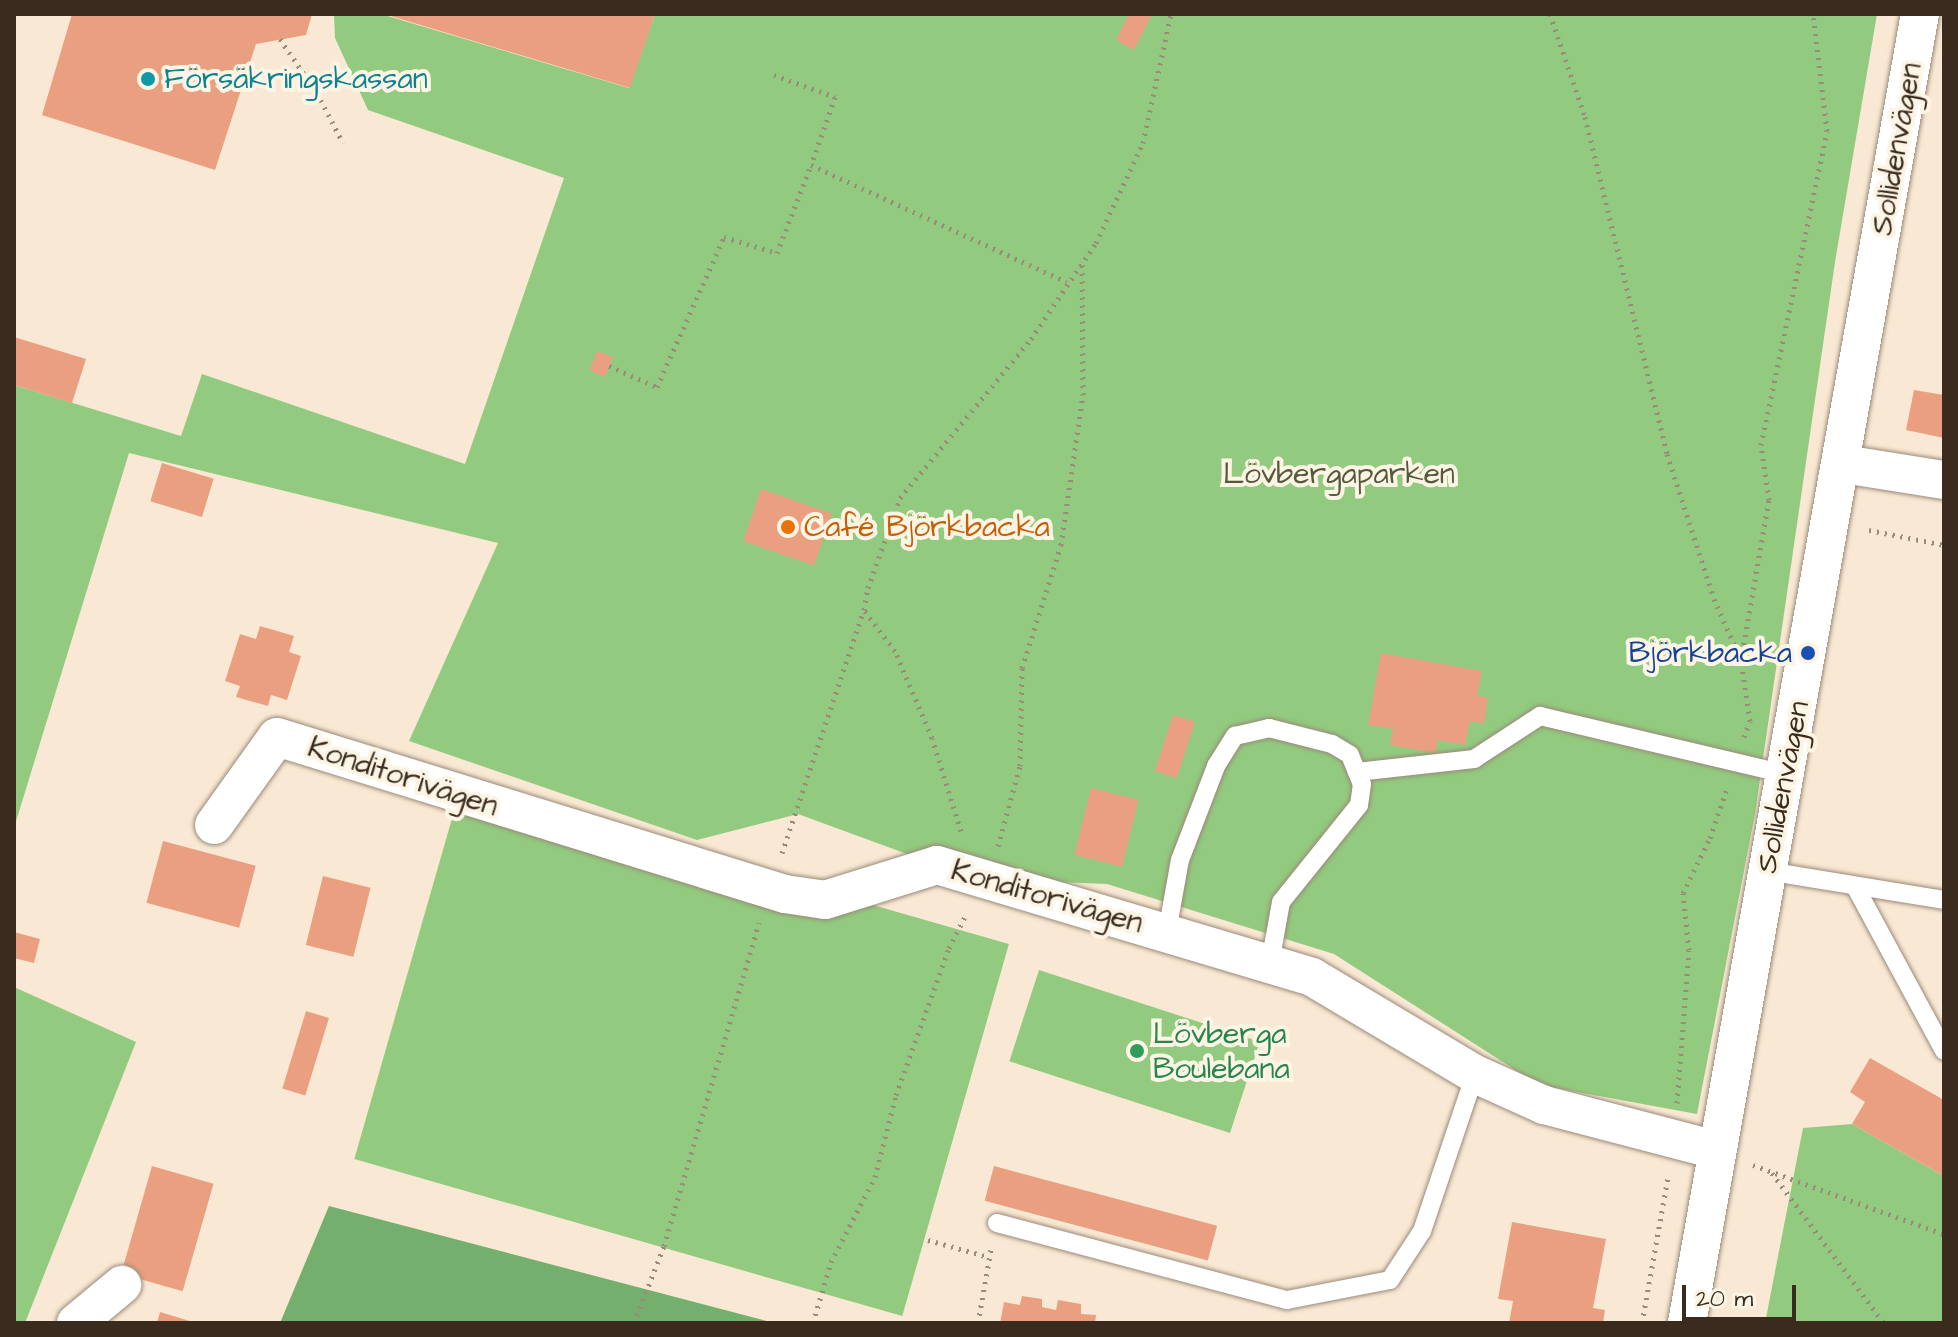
<!DOCTYPE html>
<html>
<head>
<meta charset="utf-8">
<style>
  body { margin:0 }
  #map { position:relative; width:1958px; height:1337px; overflow:hidden; background:#f9e9d4; font-family:"Architects Daughter",sans-serif }
  div>[style] { position:absolute }
  [style*='--x'] { left:calc(var(--x)*1px); top:calc(var(--y)*1px); width:calc(var(--w)*1px); rotate:calc(var(--a)*1deg) }
  .green>* { inset:0; background:#92cb7f; transform-origin:0 0 }
  .forest>* { inset:0; background:#75af6e }
  .building>* { inset:0; background:#eaa080; transform-origin:0 0 }
  .path>* { height:5px; margin-top:-2.5px; transform-origin:0; background:repeating-linear-gradient(90deg,#9a8a79 0 2px,transparent 0 8px) }
  .roads { filter:drop-shadow(0 0 2px #9a8a79) drop-shadow(0 0 2px #9a8a79) }
  .service>* { height:18px; margin:-9px; padding:0 9px; transform-origin:9px; border-radius:9px; background:#fff }
  .minor>* { height:38px; margin:-19px; padding:0 19px; transform-origin:19px; border-radius:19px; background:#fff }
  .dots>* { width:22px; height:22px; translate:-50% -50%; box-sizing:border-box; border:4px solid #fcf5e5; border-radius:50% }
  span { translate:-50% -50%; white-space:nowrap; text-align:center; line-height:1.15; -webkit-text-stroke:8px #fcf5e5; paint-order:stroke }
  .culture-label { font-size:30px; color:#0d838f }
  .left { translate:0 -50%; text-align:left }
  .street-label { font-size:30px; color:#3b2a1e }
  .park-label { font-size:30px; color:#555a3b }
  .food-label { font-size:30px; color:#c56008 }
  .transit-label { font-size:30px; color:#164399 }
  .right { translate:-100% -50%; text-align:right }
  .leisure-label { font-size:30px; color:#27864d }
  .frame { position:absolute; inset:0; border:16px solid #3b2a1e; pointer-events:none }
  .scale { position:absolute; left:1682px; top:1285px; width:114px; height:36px; box-sizing:border-box; border:4px solid #3b2a1e; border-top:0; padding-left:10px; font-size:24px; line-height:28px; white-space:nowrap; color:#3b2a1e; -webkit-text-stroke:6px #fcf5e5; paint-order:stroke }
</style>
</head>
<body>
<div id="map">
  <div class="green">
    <div style="clip-path:polygon(334px 14px,381px 14px,629px 88px,655px 14px,1877px 14px,1835px 262px,1755px 814px,1697px 1114px,1539px 1085px,1334px 954px,1107px 884px,1000px 880px,937px 865px,798px 814px,697px 840px,409px 741px,498px 543px,129px 453px,14px 828px,14px 385px,181px 436px,202px 374px,465px 464px,564px 178px,368px 110px,335px 38px)"></div>
    <div style="left:461px;top:787px;width:570px;height:387px;rotate:16deg"></div>
    <div style="left:1039px;top:970px;width:232px;height:96px;rotate:18deg"></div>
    <div style="clip-path:polygon(14px 987px,136px 1042px,25px 1323px,14px 1323px)"></div>
    <div style="clip-path:polygon(1852px 1124px,1944px 1176px,1944px 1323px,1765px 1323px,1803px 1128px)"></div>
  </div>
  <div class="forest">
    <div style="clip-path:polygon(329px 1206px,774px 1323px,280px 1323px)"></div>
  </div>
  <div class="building">
    <div style="clip-path:polygon(72px 14px,312px 14px,306px 35px,256px 44px,215px 170px,42px 115px)"></div>
    <div style="clip-path:polygon(384px 14px,655px 14px,630px 88px)"></div>
    <div style="clip-path:polygon(1129px 14px,1151px 16px,1134px 50px,1116px 40px)"></div>
    <div style="clip-path:polygon(14px 337px,86px 359px,72px 403px,14px 385px)"></div>
    <div style="left:597px;top:351px;width:17px;height:21px;rotate:21deg"></div>
    <div style="clip-path:polygon(1914px 390px,1944px 395px,1944px 438px,1906px 430px)"></div>
    <div style="left:162px;top:463px;width:54px;height:40px;rotate:17deg"></div>
    <div style="left:761px;top:489px;width:75px;height:55px;rotate:19deg"></div>
    <div style="clip-path:polygon(260px 626px,294px 636px,289px 652px,301px 656px,287px 700px,271px 695px,268px 706px,236px 697px,240px 686px,225px 681px,240px 634px,256px 639px)"></div>
    <div style="clip-path:polygon(1381px 653px,1482px 671px,1477px 696px,1488px 698px,1484px 724px,1470px 721px,1465px 745px,1438px 740px,1435px 753px,1390px 745px,1393px 729px,1368px 725px)"></div>
    <div style="left:1173px;top:715px;width:23px;height:59px;rotate:18deg"></div>
    <div style="left:1091px;top:788px;width:49px;height:69px;rotate:14deg"></div>
    <div style="left:163px;top:841px;width:96px;height:64px;rotate:15deg"></div>
    <div style="left:323px;top:876px;width:49px;height:71px;rotate:14deg"></div>
    <div style="clip-path:polygon(14px 932px,40px 939px,34px 963px,14px 958px)"></div>
    <div style="left:306px;top:1011px;width:24px;height:81px;rotate:17deg"></div>
    <div style="clip-path:polygon(1870px 1058px,1944px 1100px,1944px 1176px,1852px 1124px,1865px 1102px,1850px 1092px)"></div>
    <div style="left:152px;top:1166px;width:64px;height:112px;rotate:16deg"></div>
    <div style="left:994px;top:1166px;width:231px;height:36px;rotate:15deg"></div>
    <div style="clip-path:polygon(1512px 1222px,1606px 1239px,1593px 1308px,1605px 1310px,1603px 1323px,1509px 1323px,1513px 1301px,1498px 1299px)"></div>
    <div style="clip-path:polygon(1022px 1296px,1042px 1299px,1042px 1307px,1056px 1310px,1058px 1300px,1081px 1304px,1081px 1314px,1096px 1315px,1095px 1323px,1000px 1323px,1004px 1302px,1020px 1305px)"></div>
    <div style="clip-path:polygon(160px 1312px,193px 1322px,193px 1323px,157px 1323px)"></div>
  </div>
  <div class="path">
    <div style="--x:1550;--y:14;--w:109;--a:71.2"></div>
    <div style="--x:1585;--y:117;--w:347;--a:76.3"></div>
    <div style="--x:1667;--y:454;--w:152;--a:72"></div>
    <div style="--x:1714;--y:599;--w:67;--a:66.1"></div>
    <div style="--x:280;--y:39;--w:65;--a:55.6"></div>
    <div style="--x:317;--y:93;--w:56;--a:62.5"></div>
    <div style="--x:774;--y:75;--w:65;--a:19.8"></div>
    <div style="--x:835;--y:97;--w:72;--a:109.4"></div>
    <div style="--x:811;--y:165;--w:281;--a:24.6"></div>
    <div style="--x:609;--y:366;--w:52;--a:23.6"></div>
    <div style="--x:657;--y:387;--w:164;--a:-65.9"></div>
    <div style="--x:724;--y:237;--w:55;--a:16.8"></div>
    <div style="--x:777;--y:253;--w:94;--a:-68.9"></div>
    <div style="--x:1869;--y:530;--w:76;--a:11.3"></div>
    <div style="--x:1744;--y:737;--w:17;--a:-69"></div>
    <div style="--x:1750;--y:721;--w:62;--a:-98.4"></div>
    <div style="--x:1741;--y:660;--w:162;--a:-80.1"></div>
    <div style="--x:1769;--y:500;--w:56;--a:-98.3"></div>
    <div style="--x:1761;--y:445;--w:321;--a:-78.1"></div>
    <div style="--x:1827;--y:131;--w:118;--a:-96.8"></div>
    <div style="--x:961;--y:831;--w:97;--a:-107.3"></div>
    <div style="--x:932;--y:738;--w:95;--a:-113"></div>
    <div style="--x:895;--y:651;--w:51;--a:-127.1"></div>
    <div style="--x:864;--y:610;--w:22;--a:-80"></div>
    <div style="--x:868;--y:588;--w:96;--a:-70.4"></div>
    <div style="--x:900;--y:498;--w:206;--a:-50.5"></div>
    <div style="--x:1031;--y:339;--w:116;--a:-55.9"></div>
    <div style="--x:1096;--y:243;--w:110;--a:-64.8"></div>
    <div style="--x:1143;--y:143;--w:132;--a:-77.8"></div>
    <div style="--x:998;--y:846;--w:83;--a:-74.6"></div>
    <div style="--x:1020;--y:766;--w:98;--a:-88.8"></div>
    <div style="--x:1022;--y:668;--w:129;--a:-72.4"></div>
    <div style="--x:1061;--y:545;--w:152;--a:-81.7"></div>
    <div style="--x:1083;--y:395;--w:133;--a:-90.4"></div>
    <div style="--x:782;--y:853;--w:256;--a:-71.4"></div>
    <div style="--x:1677;--y:1103;--w:153;--a:-85.5"></div>
    <div style="--x:1689;--y:950;--w:57;--a:-96"></div>
    <div style="--x:1683;--y:893;--w:61;--a:-63.9"></div>
    <div style="--x:1710;--y:838;--w:53;--a:-71.2"></div>
    <div style="--x:1753;--y:1165;--w:203;--a:19.9"></div>
    <div style="--x:1772;--y:1173;--w:187;--a:53.3"></div>
    <div style="--x:928;--y:1240;--w:63;--a:15.6"></div>
    <div style="--x:634;--y:1323;--w:83;--a:-68.7"></div>
    <div style="--x:664;--y:1246;--w:337;--a:-73.6"></div>
    <div style="--x:813;--y:1323;--w:64;--a:-73.6"></div>
    <div style="--x:831;--y:1262;--w:96;--a:-62.6"></div>
    <div style="--x:875;--y:1177;--w:85;--a:-75.6"></div>
    <div style="--x:896;--y:1095;--w:156;--a:-70.2"></div>
    <div style="--x:949;--y:948;--w:39;--a:-63"></div>
    <div style="--x:978;--y:1323;--w:75;--a:-80"></div>
    <div style="--x:1642;--y:1323;--w:148;--a:-79.9"></div>
  </div>
  <div class="roads">
    <div class="service">
      <div style="--x:1357;--y:772;--w:118;--a:-6.3"></div>
      <div style="--x:1474;--y:759;--w:79;--a:-33.1"></div>
      <div style="--x:1540;--y:716;--w:253;--a:13.3"></div>
      <div style="--x:1767;--y:871;--w:179;--a:9.3"></div>
      <div style="--x:1856;--y:888;--w:185;--a:61.6"></div>
      <div style="--x:1167;--y:932;--w:73;--a:-79.8"></div>
      <div style="--x:1180;--y:860;--w:101;--a:-69"></div>
      <div style="--x:1216;--y:766;--w:36;--a:-58"></div>
      <div style="--x:1235;--y:736;--w:35;--a:-13"></div>
      <div style="--x:1269;--y:728;--w:65;--a:14.3"></div>
      <div style="--x:1332;--y:744;--w:21;--a:31"></div>
      <div style="--x:1350;--y:755;--w:31;--a:68"></div>
      <div style="--x:1362;--y:784;--w:21;--a:98"></div>
      <div style="--x:1359;--y:805;--w:124;--a:128.8"></div>
      <div style="--x:1281;--y:902;--w:62;--a:100.2"></div>
      <div style="--x:997;--y:1223;--w:300;--a:14.9"></div>
      <div style="--x:1287;--y:1300;--w:105;--a:-11"></div>
      <div style="--x:1390;--y:1280;--w:59;--a:-56.9"></div>
      <div style="--x:1422;--y:1231;--w:166;--a:-71.3"></div>
    </div>
    <div class="minor">
      <div style="--x:1843;--y:464;--w:102;--a:9"></div>
      <div style="--x:214;--y:825;--w:108;--a:-54.4"></div>
      <div style="--x:277;--y:737;--w:532;--a:17.17"></div>
      <div style="--x:785;--y:894;--w:40;--a:8.5"></div>
      <div style="--x:825;--y:900;--w:117;--a:-17.4"></div>
      <div style="--x:937;--y:865;--w:391;--a:16.6"></div>
      <div style="--x:1312;--y:977;--w:190;--a:30.8"></div>
      <div style="--x:1475;--y:1074;--w:76;--a:24.2"></div>
      <div style="--x:1544;--y:1105;--w:178;--a:14.7"></div>
      <div style="--x:76;--y:1323;--w:60;--a:-39.6"></div>
      <div style="--x:1687;--y:1323;--w:1330;--a:-79.91"></div>
    </div>
  </div>
  <div class="dots">
    <div style="left:148px;top:79px;background:#0f9aa8"></div>
    <div style="left:788px;top:527px;background:#e8710a"></div>
    <div style="left:1808px;top:653px;background:#1a4fb4"></div>
    <div style="left:1137px;top:1051px;background:#2e9e5b"></div>
  </div>
  <div class="culture-label">
    <span class="left" style="left:164px;top:79px">Försäkringskassan</span>
  </div>
  <div class="street-label">
    <span style="left:1897px;top:149px;rotate:-80deg">Sollidenvägen</span>
    <span style="left:403px;top:777px;rotate:18deg">Konditorivägen</span>
    <span style="left:1783px;top:787px;rotate:-79deg">Sollidenvägen</span>
    <span style="left:1047px;top:897px;rotate:16deg">Konditorivägen</span>
  </div>
  <div class="park-label">
    <span style="left:1339px;top:474px">Lövbergaparken</span>
  </div>
  <div class="food-label">
    <span class="left" style="left:804px;top:527px">Café Björkbacka</span>
  </div>
  <div class="transit-label">
    <span class="right" style="left:1792px;top:653px">Björkbacka</span>
  </div>
  <div class="leisure-label">
    <span class="left" style="left:1153px;top:1051px">Lövberga<br>Boulebana</span>
  </div>
  <div class="frame"></div>
  <div class="scale">20 m</div>
</div>
</body>
</html>
